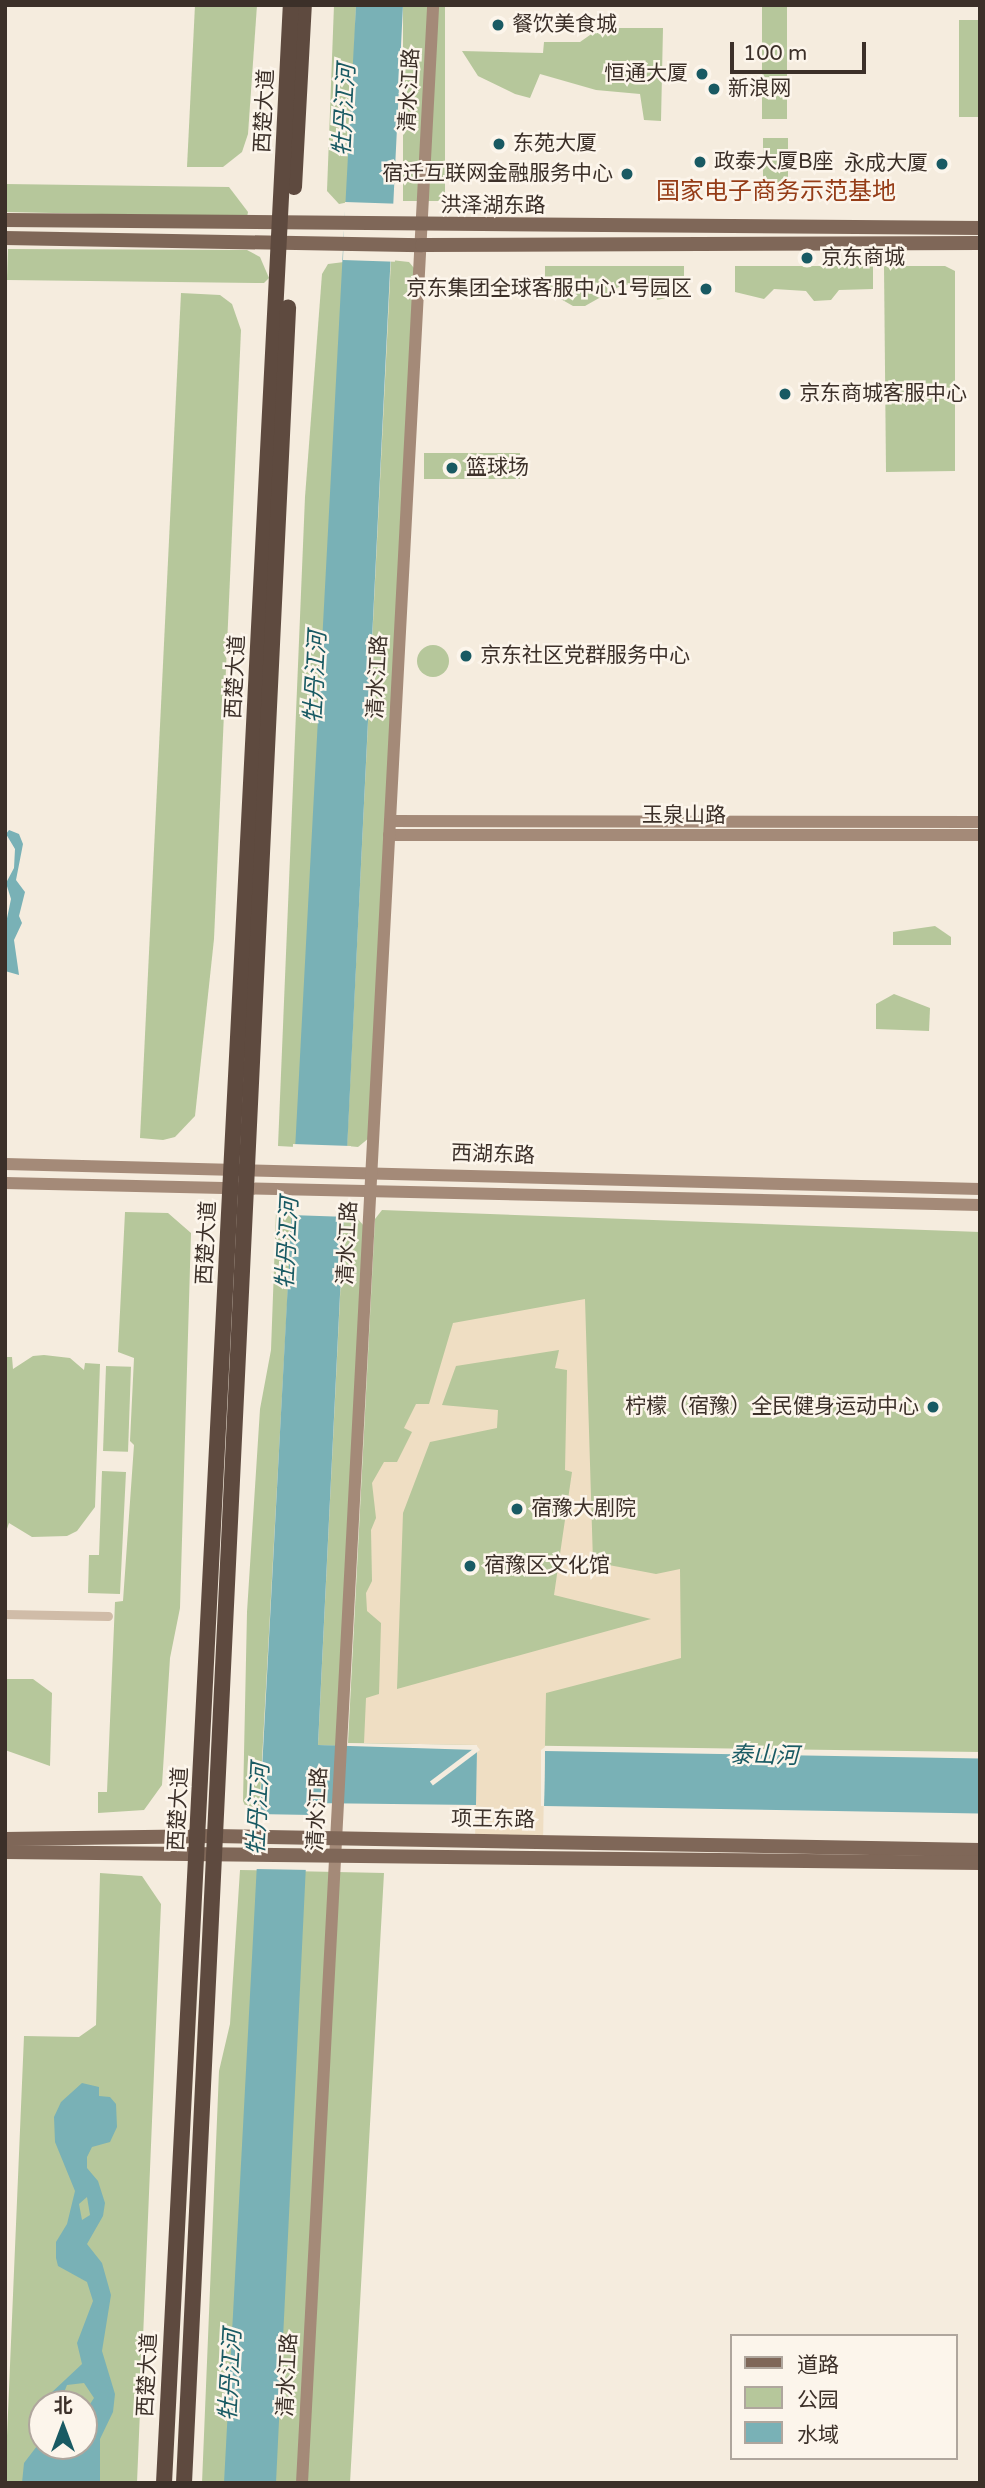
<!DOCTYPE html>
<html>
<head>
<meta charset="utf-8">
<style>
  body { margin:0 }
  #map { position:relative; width:985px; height:2488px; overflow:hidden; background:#f5ecde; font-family:"Varela Round","Noto Sans SC",sans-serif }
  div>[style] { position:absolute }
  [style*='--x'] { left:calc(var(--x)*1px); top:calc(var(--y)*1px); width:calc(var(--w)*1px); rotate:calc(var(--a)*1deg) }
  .green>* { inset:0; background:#b6c79b; transform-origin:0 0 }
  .round { border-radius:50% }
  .plaza>* { inset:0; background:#efdec3 }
  .water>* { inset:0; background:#79b1b6; transform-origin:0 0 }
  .pier>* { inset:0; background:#f5ecde; transform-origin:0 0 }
  .street>* { height:9px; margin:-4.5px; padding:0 4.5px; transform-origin:4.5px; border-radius:4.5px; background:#d0bca8 }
  .secondary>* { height:12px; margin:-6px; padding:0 6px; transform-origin:6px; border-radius:6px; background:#a48a78 }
  .primary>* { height:14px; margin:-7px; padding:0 7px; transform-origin:7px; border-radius:7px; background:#7f6758 }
  .highway>* { height:16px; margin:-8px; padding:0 8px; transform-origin:8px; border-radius:8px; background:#5e4a3f }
  .dots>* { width:19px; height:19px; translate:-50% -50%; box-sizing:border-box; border:4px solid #fcf5eb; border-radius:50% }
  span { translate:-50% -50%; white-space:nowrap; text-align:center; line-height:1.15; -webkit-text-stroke:5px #fcf5eb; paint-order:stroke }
  .poi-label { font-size:21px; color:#3c3029 }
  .left { translate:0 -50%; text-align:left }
  .right { translate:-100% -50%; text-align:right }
  .street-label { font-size:21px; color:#3c3029 }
  .water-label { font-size:23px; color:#195a63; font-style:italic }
  .quarter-label { font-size:24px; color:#953c17 }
  .frame { position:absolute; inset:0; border:7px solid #3c3029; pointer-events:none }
  .legend { position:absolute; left:730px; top:2334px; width:228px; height:126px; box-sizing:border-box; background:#fcf5eb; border:2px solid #afa69d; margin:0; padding:9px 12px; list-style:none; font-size:21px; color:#3c3029 }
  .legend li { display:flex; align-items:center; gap:14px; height:35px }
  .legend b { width:35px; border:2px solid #afa69d }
  .north { position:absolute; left:28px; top:2390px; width:70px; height:70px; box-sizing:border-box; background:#fcf5eb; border:2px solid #afa69d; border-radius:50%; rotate:0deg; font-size:19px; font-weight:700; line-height:28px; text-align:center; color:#3c3029 }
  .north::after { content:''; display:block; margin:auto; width:24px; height:32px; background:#195a63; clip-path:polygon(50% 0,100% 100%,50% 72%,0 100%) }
  .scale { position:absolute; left:730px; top:42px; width:136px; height:32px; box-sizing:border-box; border:4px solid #3c3029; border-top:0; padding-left:9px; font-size:21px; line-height:24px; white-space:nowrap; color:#3c3029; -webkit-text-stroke:5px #fcf5eb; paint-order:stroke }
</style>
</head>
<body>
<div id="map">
  <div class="green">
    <div style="clip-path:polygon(195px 5px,257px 5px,248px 134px,242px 152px,223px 167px,187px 167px)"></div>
    <div style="clip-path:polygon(334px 5px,356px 5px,349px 202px,339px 204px,327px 191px)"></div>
    <div style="left:403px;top:5px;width:42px;height:196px"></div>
    <div style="left:762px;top:5px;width:25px;height:114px"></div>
    <div style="left:959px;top:20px;width:21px;height:97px"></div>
    <div style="clip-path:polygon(600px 28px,663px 28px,661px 121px,644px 120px,640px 94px,596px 90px,540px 74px,530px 98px,515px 94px,478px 76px,462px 51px,543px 53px,544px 42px,580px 42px)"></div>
    <div style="left:763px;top:138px;width:25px;height:56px"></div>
    <div style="clip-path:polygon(5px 184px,229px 187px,248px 212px,247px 217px,5px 212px)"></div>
    <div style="clip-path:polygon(8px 249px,247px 250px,260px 257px,269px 278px,264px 283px,7px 280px)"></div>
    <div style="clip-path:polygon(391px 260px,409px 262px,414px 268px,369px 1138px,358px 1147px,347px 1146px)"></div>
    <div style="clip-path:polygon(344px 262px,296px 1147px,278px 1146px,305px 497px,322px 274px,328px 264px)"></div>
    <div style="clip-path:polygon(545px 266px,684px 266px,684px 294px,657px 300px,656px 293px,624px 284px,585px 306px,573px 306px,545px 290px)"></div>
    <div style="clip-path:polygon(735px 266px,873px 266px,873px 289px,839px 290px,831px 300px,814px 301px,806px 291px,774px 289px,764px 299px,735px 292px)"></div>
    <div style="clip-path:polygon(884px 266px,945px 266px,955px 271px,955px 471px,886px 472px)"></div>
    <div style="clip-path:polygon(181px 293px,220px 295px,232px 304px,241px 330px,214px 939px,195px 1116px,175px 1137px,163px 1140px,140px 1138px)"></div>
    <div style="left:520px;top:453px;width:26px;height:96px;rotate:90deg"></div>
    <div class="round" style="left:417px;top:645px;width:32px;height:32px"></div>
    <div style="clip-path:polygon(935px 926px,951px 937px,951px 945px,893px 945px,893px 932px)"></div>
    <div style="clip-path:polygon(894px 994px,930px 1008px,929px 1031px,876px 1029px,876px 1004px)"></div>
    <div style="clip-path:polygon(382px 1210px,980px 1232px,980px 1752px,348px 1743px,375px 1219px)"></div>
    <div style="clip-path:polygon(125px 1212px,168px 1213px,191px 1233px,180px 1608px,170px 1658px,162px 1785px,144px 1810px,98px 1813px,98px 1792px,107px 1792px,115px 1602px,123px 1601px,134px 1445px,130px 1441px,134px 1358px,118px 1352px)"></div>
    <div style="clip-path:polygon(276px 1213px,292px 1214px,259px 1815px,248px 1812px,243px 1801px,247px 1612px,260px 1409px,271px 1350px)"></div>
    <div style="clip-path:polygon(344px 1216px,355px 1216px,365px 1227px,337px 1746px,318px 1745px)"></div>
    <div style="clip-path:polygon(44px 1355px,70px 1358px,84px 1370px,85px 1363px,100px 1364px,95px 1507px,77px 1531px,67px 1536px,32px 1537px,9px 1523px,5px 1535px,5px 1357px,12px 1357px,13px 1369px,33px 1356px)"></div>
    <div style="left:106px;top:1366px;width:25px;height:85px;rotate:2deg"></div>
    <div style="clip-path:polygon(102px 1471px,126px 1472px,120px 1594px,88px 1593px,89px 1555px,99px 1555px)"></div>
    <div style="clip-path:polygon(5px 1679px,33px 1679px,52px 1693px,50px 1766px,5px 1750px)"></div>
    <div style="clip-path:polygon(240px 1870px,384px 1873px,350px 2483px,202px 2483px,219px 2071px,230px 2024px)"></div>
    <div style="clip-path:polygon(evenodd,100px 1873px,142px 1876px,161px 1904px,137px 2483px,5px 2483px,24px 2036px,79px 2037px,96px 2025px,100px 1873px,42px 2404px,84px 2404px,84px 2446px,42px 2446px,42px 2404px)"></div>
  </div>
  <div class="plaza">
    <div style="clip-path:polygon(evenodd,585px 1299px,593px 1562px,656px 1574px,680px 1569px,681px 1658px,546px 1693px,543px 1842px,475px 1841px,477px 1745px,364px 1743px,366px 1698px,379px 1694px,381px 1623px,367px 1611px,366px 1593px,372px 1581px,371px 1530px,376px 1518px,372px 1483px,384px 1462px,397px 1462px,412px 1432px,404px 1428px,416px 1404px,429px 1404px,453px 1323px,585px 1299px,559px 1350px,555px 1368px,567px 1370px,565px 1470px,572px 1472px,554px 1595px,651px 1619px,397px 1689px,403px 1513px,430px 1442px,497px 1428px,498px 1410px,442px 1405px,456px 1366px,559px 1350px)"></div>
  </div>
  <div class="water">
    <div style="clip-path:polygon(356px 5px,403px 5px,318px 1745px,477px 1750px,476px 1805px,309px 1803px,276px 2483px,224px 2483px)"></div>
    <div style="clip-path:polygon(9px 830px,19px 834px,23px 844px,16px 880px,25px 892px,19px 916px,22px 923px,14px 940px,19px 975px,5px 971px,5px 928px,11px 899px,6px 883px,14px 868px,15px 849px,6px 834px)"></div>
    <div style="left:545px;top:1751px;width:435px;height:55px;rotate:1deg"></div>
    <div style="clip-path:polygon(evenodd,82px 2083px,99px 2087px,99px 2096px,110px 2097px,116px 2104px,117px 2127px,110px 2142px,92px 2147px,87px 2157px,87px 2168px,98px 2181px,105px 2203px,103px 2216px,87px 2244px,102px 2263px,111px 2295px,102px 2351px,115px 2394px,113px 2412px,100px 2439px,100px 2483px,22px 2483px,24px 2463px,37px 2446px,42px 2423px,42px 2446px,84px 2446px,84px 2413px,94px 2398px,84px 2383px,67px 2385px,63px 2395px,69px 2404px,53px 2404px,50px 2394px,82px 2364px,77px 2343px,93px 2301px,87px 2282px,58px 2266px,56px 2258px,56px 2242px,67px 2224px,75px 2191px,55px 2142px,54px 2117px,61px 2102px,82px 2083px,87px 2197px,90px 2215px,82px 2220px,79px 2204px,87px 2197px)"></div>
  </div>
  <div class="pier">
    <div style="left:345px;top:202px;width:52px;height:58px;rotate:2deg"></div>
    <div style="left:293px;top:1144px;width:58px;height:71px;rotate:2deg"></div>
    <div style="left:477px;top:1746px;width:5px;height:59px;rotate:53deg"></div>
    <div style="clip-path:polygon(545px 1747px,544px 1806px,541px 1806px,541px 1750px)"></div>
    <div style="left:256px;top:1814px;width:56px;height:55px;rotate:1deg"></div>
  </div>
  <div class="street">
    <div style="--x:5;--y:1614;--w:103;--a:1.1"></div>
  </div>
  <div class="secondary">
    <div style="--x:390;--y:821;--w:590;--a:0.1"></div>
    <div style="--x:389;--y:835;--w:591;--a:0"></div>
    <div style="--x:5;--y:1164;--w:975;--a:1.47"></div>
    <div style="--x:5;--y:1183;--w:975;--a:1.29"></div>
    <div style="--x:302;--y:2483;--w:2481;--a:-86.97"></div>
  </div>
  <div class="primary">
    <div style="--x:5;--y:220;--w:975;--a:0.47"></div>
    <div style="--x:5;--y:238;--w:417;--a:1"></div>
    <div style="--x:422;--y:245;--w:558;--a:-0.21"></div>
    <div style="--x:5;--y:1839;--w:209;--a:-0.8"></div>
    <div style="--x:214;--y:1836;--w:766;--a:1.05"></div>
    <div style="--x:5;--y:1852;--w:975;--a:0.65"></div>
  </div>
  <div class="highway">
    <div style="--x:294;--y:187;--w:182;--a:-86.9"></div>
    <div style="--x:164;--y:2483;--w:2481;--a:-87.07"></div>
    <div style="--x:184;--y:2483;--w:2178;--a:-87.26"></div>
  </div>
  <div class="dots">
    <div style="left:498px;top:25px;background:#195a63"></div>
    <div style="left:702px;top:74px;background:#195a63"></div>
    <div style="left:714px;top:89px;background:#195a63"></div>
    <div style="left:499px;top:144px;background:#195a63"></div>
    <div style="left:700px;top:162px;background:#195a63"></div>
    <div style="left:942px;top:164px;background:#195a63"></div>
    <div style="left:627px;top:174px;background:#195a63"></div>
    <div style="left:807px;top:258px;background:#195a63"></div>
    <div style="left:706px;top:289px;background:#195a63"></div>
    <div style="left:785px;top:394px;background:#195a63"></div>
    <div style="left:452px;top:468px;background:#195a63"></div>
    <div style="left:466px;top:656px;background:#195a63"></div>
    <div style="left:933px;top:1407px;background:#195a63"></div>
    <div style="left:517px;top:1509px;background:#195a63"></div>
    <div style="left:470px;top:1566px;background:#195a63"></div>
  </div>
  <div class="poi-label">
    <span class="left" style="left:512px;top:25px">餐饮美食城</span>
    <span class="right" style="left:688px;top:74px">恒通大厦</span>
    <span class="left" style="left:728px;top:89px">新浪网</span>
    <span class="left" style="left:513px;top:144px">东苑大厦</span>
    <span class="left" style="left:714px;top:162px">政泰大厦B座</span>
    <span class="right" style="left:928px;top:164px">永成大厦</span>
    <span class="right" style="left:613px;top:174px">宿迁互联网金融服务中心</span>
    <span class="left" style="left:821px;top:258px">京东商城</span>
    <span class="right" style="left:692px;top:289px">京东集团全球客服中心1号园区</span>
    <span class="left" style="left:799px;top:394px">京东商城客服中心</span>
    <span class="left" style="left:466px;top:468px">篮球场</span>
    <span class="left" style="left:480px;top:656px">京东社区党群服务中心</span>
    <span class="right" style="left:919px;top:1407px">柠檬（宿豫）全民健身运动中心</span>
    <span class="left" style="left:531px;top:1509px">宿豫大剧院</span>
    <span class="left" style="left:484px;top:1566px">宿豫区文化馆</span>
  </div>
  <div class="street-label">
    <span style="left:410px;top:90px;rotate:-87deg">清水江路</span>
    <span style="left:265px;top:111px;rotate:-87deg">西楚大道</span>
    <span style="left:493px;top:206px">洪泽湖东路</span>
    <span style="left:236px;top:677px;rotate:-87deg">西楚大道</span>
    <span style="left:378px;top:677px;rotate:-87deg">清水江路</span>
    <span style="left:684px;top:816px">玉泉山路</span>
    <span style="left:493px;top:1155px;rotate:2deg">西湖东路</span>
    <span style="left:207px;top:1243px;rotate:-87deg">西楚大道</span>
    <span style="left:348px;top:1243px;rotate:-87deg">清水江路</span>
    <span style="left:179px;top:1809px;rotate:-87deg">西楚大道</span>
    <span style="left:318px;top:1809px;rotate:-87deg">清水江路</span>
    <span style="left:493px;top:1820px;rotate:1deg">项王东路</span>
    <span style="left:148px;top:2375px;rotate:-87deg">西楚大道</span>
    <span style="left:288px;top:2375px;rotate:-87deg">清水江路</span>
  </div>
  <div class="water-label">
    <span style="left:345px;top:110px;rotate:-87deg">牡丹江河</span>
    <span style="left:316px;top:677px;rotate:-87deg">牡丹江河</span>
    <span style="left:288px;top:1243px;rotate:-87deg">牡丹江河</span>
    <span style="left:764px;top:1756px;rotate:1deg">泰山河</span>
    <span style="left:259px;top:1809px;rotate:-87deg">牡丹江河</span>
    <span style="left:231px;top:2375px;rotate:-87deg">牡丹江河</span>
  </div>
  <div class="quarter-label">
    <span style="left:776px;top:192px">国家电子商务示范基地</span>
  </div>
  <div class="frame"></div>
  <ul class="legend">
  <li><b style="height:9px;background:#7f6758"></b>道路</li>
  <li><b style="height:19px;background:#b6c79b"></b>公园</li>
  <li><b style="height:19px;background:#79b1b6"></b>水域</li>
  </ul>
  <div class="north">北</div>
  <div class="scale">100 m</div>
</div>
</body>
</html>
